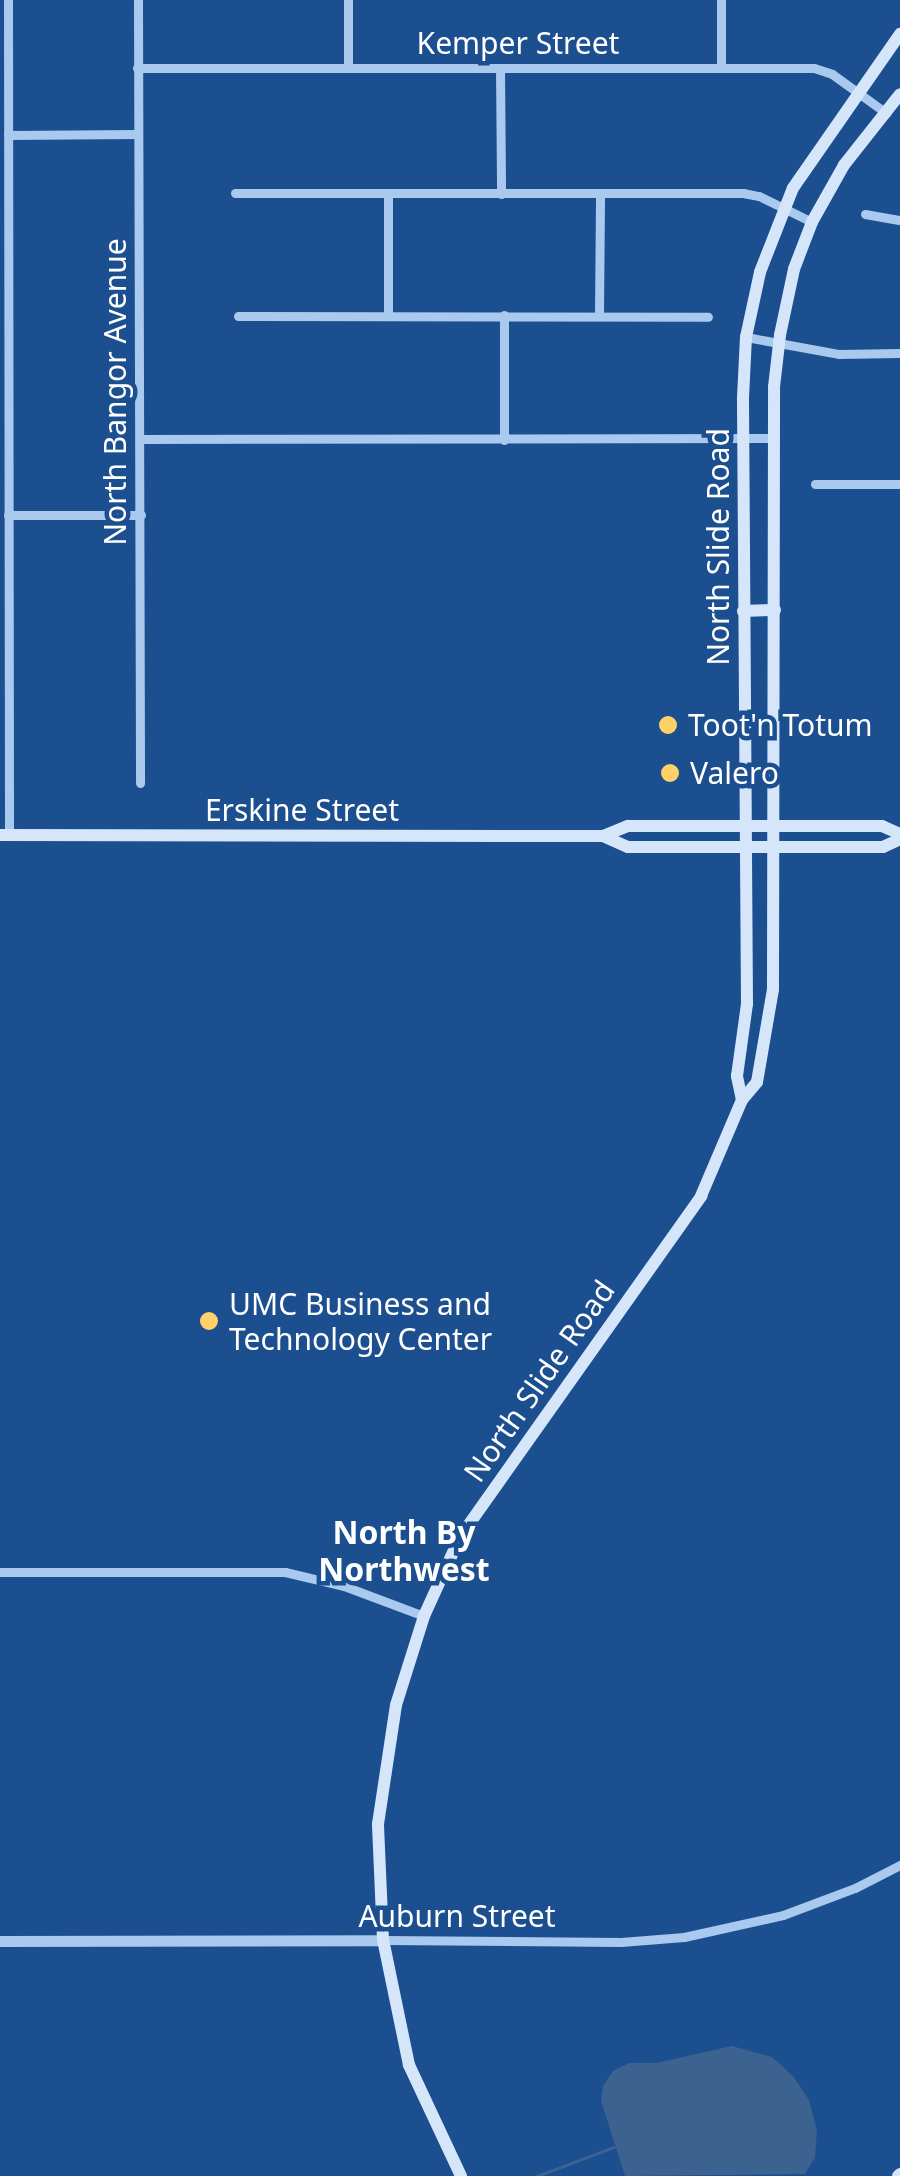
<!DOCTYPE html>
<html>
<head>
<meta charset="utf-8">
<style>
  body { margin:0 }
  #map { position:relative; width:900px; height:2176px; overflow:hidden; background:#1b4f8f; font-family:"Noto Sans",sans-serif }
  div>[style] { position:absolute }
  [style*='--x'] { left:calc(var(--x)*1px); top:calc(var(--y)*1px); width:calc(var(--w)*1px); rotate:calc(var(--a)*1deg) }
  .water>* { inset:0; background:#3c6290 }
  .stream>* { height:2.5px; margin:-1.25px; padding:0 1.25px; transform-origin:1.25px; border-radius:1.25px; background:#3c6290 }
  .minor>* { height:9px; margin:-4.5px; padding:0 4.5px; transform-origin:4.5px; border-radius:4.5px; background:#a9c9ee }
  .tertiary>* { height:11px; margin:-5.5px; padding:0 5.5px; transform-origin:5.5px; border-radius:5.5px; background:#a9c9ee }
  .secondary>* { height:12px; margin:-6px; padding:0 6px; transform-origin:6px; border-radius:6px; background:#d6e6fa }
  .dots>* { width:28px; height:28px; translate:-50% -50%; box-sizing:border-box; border:5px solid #1b4f8f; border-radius:50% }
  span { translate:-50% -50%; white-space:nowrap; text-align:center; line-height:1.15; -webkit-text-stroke:9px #1b4f8f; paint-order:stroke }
  .street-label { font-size:30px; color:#fff }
  .poi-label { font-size:30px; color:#fff }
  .left { translate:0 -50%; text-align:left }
  .neighbourhood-label { font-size:32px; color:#fff; font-weight:700 }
</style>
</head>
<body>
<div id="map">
  <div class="water">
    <div style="clip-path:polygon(732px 2046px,772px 2057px,793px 2076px,809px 2100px,817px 2131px,815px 2157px,805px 2174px,625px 2176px,601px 2101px,603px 2086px,613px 2071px,629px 2063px,656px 2063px)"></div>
  </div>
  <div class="stream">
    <div style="--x:537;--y:2176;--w:82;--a:-20.6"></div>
  </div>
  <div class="minor">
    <div style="--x:8;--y:0;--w:835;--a:89.93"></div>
    <div style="--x:138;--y:0;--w:783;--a:89.85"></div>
    <div style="--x:137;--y:68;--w:677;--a:0"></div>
    <div style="--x:814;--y:68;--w:19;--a:18"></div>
    <div style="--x:832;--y:74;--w:67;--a:35.8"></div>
    <div style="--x:348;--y:68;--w:68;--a:-90"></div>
    <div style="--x:500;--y:68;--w:126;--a:89.5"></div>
    <div style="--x:721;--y:68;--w:68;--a:-90"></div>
    <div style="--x:8;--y:135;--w:130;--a:-0.4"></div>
    <div style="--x:235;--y:193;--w:508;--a:0"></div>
    <div style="--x:743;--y:193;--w:16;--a:11"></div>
    <div style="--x:759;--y:196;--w:59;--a:26.1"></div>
    <div style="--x:388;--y:194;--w:121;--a:90"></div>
    <div style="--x:865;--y:214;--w:36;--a:10"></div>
    <div style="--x:599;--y:315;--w:120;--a:-89.5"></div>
    <div style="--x:238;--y:316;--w:470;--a:0.1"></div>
    <div style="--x:746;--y:337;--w:95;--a:10.4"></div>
    <div style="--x:839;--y:354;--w:61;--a:-0.9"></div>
    <div style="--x:140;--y:439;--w:635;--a:-0.09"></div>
    <div style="--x:504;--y:440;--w:125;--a:-90"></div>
    <div style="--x:815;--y:484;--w:85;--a:0"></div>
    <div style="--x:8;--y:515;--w:133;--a:0"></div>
    <div style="--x:0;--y:1572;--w:285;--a:0"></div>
    <div style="--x:285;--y:1572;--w:61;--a:13.3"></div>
    <div style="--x:344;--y:1586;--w:85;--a:20.6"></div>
    <div style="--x:383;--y:1940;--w:238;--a:0.5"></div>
    <div style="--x:621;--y:1942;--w:63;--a:-4.5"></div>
    <div style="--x:684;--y:1937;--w:101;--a:-12.5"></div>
    <div style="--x:783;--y:1915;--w:77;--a:-20.6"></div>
    <div style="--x:855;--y:1888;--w:51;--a:-27.1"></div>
  </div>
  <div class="tertiary">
    <div style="--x:0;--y:1941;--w:383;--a:-0.1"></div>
  </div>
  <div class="secondary">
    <div style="--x:743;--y:611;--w:32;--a:-2"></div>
    <div style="--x:0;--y:835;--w:603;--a:0.1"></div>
    <div style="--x:603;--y:836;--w:27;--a:-22"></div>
    <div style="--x:628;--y:826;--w:254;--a:0"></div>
    <div style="--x:882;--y:826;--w:20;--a:24"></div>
    <div style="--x:603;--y:836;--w:27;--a:24"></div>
    <div style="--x:628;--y:847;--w:255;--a:0"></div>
    <div style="--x:883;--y:847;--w:19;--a:-25"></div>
    <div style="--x:742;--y:1100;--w:25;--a:-102"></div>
    <div style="--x:737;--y:1076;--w:73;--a:-82.1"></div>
    <div style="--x:747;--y:1004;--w:606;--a:-90.38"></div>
    <div style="--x:743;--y:398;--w:61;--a:-87.2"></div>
    <div style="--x:746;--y:337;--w:66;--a:-77.8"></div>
    <div style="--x:760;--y:272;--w:90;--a:-68.6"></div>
    <div style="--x:793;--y:188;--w:188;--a:-55.2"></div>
    <div style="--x:461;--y:2176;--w:123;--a:-115.1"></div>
    <div style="--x:409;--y:2065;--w:128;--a:-101.7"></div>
    <div style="--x:383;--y:1940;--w:116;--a:-92.5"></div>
    <div style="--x:378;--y:1824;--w:120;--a:-81.4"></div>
    <div style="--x:396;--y:1705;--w:93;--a:-72.5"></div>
    <div style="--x:424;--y:1616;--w:87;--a:-65.5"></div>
    <div style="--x:460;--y:1537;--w:418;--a:-54.7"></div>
    <div style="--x:701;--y:1196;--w:104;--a:-66.9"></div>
    <div style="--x:742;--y:1100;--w:23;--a:-50"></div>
    <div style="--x:757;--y:1082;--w:94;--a:-80.2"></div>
    <div style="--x:773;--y:989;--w:602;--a:-89.9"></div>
    <div style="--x:774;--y:387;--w:52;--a:-83.4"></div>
    <div style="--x:780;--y:335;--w:67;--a:-78"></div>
    <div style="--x:794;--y:269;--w:50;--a:-69"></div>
    <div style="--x:812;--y:222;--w:65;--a:-60.7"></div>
    <div style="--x:844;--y:165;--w:90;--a:-51.7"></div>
    <div style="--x:898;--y:2176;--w:3;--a:-45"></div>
  </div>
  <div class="dots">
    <div style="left:668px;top:725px;background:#ffd166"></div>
    <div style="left:670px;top:773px;background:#ffd166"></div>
    <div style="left:209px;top:1321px;background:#ffd166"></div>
  </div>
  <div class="street-label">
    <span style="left:518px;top:43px">Kemper Street</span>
    <span style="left:115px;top:392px;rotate:-90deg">North Bangor Avenue</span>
    <span style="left:718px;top:547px;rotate:-90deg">North Slide Road</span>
    <span style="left:302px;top:810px">Erskine Street</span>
    <span style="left:539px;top:1381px;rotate:-55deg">North Slide Road</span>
    <span style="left:457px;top:1916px">Auburn Street</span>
  </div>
  <div class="poi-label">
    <span class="left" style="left:688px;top:725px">Toot'n Totum</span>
    <span class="left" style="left:690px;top:773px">Valero</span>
    <span class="left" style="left:229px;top:1321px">UMC Business and<br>Technology Center</span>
  </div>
  <div class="neighbourhood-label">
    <span style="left:404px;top:1551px">North By<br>Northwest</span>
  </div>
</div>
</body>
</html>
